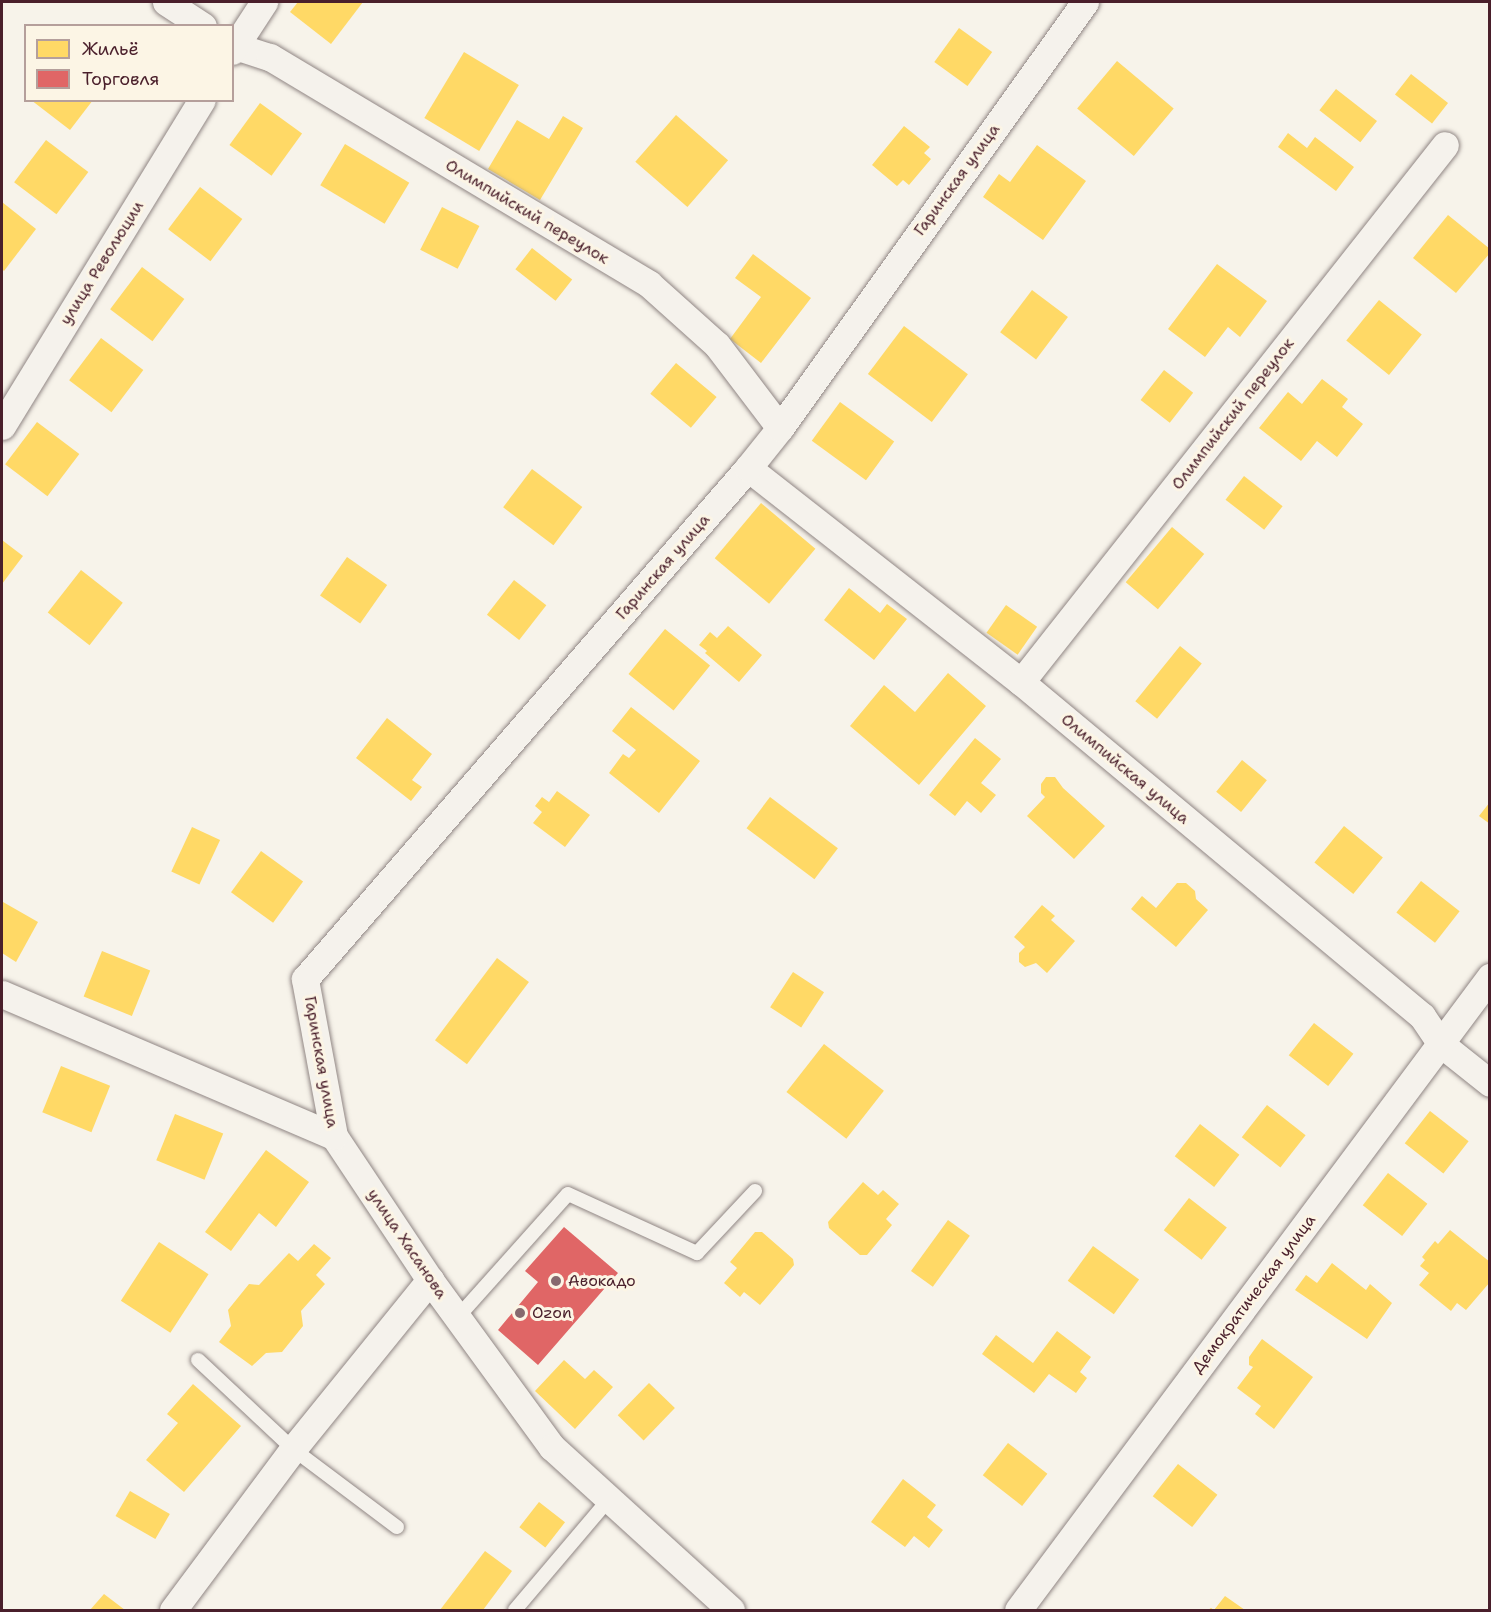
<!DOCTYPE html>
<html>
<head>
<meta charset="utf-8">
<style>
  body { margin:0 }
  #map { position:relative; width:1491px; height:1612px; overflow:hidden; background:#f7f3ea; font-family:"Shantell Sans",sans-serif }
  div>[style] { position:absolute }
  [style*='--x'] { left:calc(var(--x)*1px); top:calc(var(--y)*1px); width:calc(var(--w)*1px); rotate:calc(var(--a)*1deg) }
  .homes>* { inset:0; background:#ffd966; transform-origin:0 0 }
  .shops>* { inset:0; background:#e06666 }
  .roads { filter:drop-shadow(0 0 2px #908684) drop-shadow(0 0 2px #908684) }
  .service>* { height:14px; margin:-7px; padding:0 7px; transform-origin:7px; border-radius:7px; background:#f5f2ec }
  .minor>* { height:27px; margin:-13.5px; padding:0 13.5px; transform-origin:13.5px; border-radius:13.5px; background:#f5f2ec }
  .dots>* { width:16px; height:16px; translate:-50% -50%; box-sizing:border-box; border:3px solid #fcf5e5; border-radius:50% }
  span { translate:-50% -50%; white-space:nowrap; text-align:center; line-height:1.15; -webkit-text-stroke:6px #fcf5e5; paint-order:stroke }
  .street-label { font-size:16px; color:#4a1f2b }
  .poi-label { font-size:16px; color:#4a1f2b }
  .left { translate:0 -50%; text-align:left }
  .frame { position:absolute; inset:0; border:3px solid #4a1f2b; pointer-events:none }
  .legend { position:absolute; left:24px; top:24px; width:210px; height:78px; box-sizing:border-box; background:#fcf5e5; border:2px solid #b59f9b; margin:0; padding:8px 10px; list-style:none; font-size:18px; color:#4a1f2b }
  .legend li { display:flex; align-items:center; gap:12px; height:30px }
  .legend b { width:30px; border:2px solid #b59f9b }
</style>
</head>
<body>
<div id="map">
  <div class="homes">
    <div style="clip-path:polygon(298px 2px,363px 2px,331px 44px,290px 12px)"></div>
    <div style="left:959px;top:28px;width:41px;height:42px;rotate:36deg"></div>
    <div style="left:464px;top:52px;width:64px;height:77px;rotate:31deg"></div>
    <div style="left:1117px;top:61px;width:74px;height:62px;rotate:40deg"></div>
    <div style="left:1411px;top:74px;width:47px;height:26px;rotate:38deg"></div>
    <div style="left:1336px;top:89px;width:52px;height:27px;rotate:38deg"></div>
    <div style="clip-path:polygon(31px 100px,93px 100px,70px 130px)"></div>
    <div style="left:260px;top:103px;width:52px;height:52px;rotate:36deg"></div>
    <div style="left:676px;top:115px;width:69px;height:62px;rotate:41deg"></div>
    <div style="clip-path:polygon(563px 116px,583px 128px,540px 200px,488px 169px,517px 120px,549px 139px)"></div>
    <div style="clip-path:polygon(904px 126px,930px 147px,924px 153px,931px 159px,909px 185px,903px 180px,897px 186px,872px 165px)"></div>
    <div style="clip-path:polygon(1288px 133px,1307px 148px,1315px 137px,1354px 167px,1336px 191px,1278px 147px)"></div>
    <div style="left:46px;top:140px;width:53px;height:53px;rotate:37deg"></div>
    <div style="left:345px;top:144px;width:75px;height:48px;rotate:31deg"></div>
    <div style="clip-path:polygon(1037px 145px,1086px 181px,1043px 240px,983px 197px,999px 174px,1010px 182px)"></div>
    <div style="left:200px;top:187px;width:53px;height:53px;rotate:37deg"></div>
    <div style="clip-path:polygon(2px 202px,36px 229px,4px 271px,2px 269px)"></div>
    <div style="left:442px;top:207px;width:42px;height:48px;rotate:27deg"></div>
    <div style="clip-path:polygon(1448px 215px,1490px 249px,1490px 253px,1456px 293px,1413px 258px)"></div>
    <div style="left:532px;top:248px;width:51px;height:27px;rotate:38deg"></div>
    <div style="clip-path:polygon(753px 254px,811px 298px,761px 363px,730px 339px,761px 297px,735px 278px)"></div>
    <div style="clip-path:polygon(1217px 264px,1267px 301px,1240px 337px,1228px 327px,1205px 357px,1168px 329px)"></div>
    <div style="left:142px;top:267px;width:53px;height:53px;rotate:37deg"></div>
    <div style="left:1032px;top:290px;width:45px;height:53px;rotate:37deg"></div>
    <div style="left:1379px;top:300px;width:55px;height:52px;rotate:39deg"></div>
    <div style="left:904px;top:326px;width:80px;height:60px;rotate:37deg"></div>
    <div style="left:101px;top:338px;width:53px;height:53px;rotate:37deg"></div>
    <div style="left:676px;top:363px;width:53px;height:40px;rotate:40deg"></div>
    <div style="left:1164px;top:370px;width:37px;height:38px;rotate:38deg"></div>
    <div style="clip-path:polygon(1322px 379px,1348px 399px,1342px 407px,1363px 424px,1337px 457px,1317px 441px,1301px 461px,1259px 428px,1288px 392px,1302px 404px)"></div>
    <div style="left:840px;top:402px;width:67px;height:48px;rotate:36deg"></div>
    <div style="left:37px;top:422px;width:53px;height:53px;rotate:37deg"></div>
    <div style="left:532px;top:469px;width:63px;height:48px;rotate:37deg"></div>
    <div style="left:1244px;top:476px;width:49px;height:30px;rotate:38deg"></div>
    <div style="left:761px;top:503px;width:71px;height:72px;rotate:40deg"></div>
    <div style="left:1172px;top:527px;width:42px;height:72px;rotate:40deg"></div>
    <div style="clip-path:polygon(2px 540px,23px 556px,2px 584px)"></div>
    <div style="left:347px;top:557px;width:49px;height:47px;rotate:35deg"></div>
    <div style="left:81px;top:570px;width:53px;height:54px;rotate:38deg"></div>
    <div style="left:514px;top:580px;width:41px;height:44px;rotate:38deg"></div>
    <div style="clip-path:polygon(849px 588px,880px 613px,887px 604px,907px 619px,874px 660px,824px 620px)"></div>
    <div style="left:1006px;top:605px;width:38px;height:34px;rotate:35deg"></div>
    <div style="clip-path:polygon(728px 626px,762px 655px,739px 682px,705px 653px,707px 651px,699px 645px,710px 632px,717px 638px)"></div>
    <div style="left:665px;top:629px;width:58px;height:58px;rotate:39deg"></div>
    <div style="left:1180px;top:646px;width:28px;height:71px;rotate:39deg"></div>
    <div style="clip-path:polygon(948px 673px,986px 706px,919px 785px,850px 726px,884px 685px,915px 712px)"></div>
    <div style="clip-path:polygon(631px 707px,700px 761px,659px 813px,609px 773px,623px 754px,629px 758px,636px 750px,612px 731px)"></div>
    <div style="clip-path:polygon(387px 718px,432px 754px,412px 780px,422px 787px,411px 801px,356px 758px)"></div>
    <div style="clip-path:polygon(975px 738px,1001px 759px,981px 783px,996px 795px,981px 813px,967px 801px,955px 816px,929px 795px)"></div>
    <div style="left:1242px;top:760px;width:32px;height:41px;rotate:39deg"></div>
    <div style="clip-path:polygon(1046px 777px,1055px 777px,1063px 788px,1105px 826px,1074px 859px,1027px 816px,1045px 797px,1041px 793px,1041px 784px)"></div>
    <div style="clip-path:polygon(557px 791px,590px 815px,565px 847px,533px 823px,542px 812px,535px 806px,542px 797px,549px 802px)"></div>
    <div style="left:770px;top:797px;width:85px;height:39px;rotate:37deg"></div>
    <div style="clip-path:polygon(1490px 802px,1490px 824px,1479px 816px)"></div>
    <div style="left:1344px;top:826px;width:50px;height:47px;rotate:39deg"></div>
    <div style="left:192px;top:827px;width:31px;height:49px;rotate:25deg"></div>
    <div style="left:261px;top:851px;width:52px;height:51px;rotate:36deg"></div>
    <div style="left:1421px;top:881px;width:49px;height:40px;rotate:38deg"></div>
    <div style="clip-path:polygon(1177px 883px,1186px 883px,1195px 891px,1196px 899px,1208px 910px,1176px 947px,1131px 909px,1142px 896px,1156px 908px)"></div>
    <div style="clip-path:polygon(3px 902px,38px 922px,16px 962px,2px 953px)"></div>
    <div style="clip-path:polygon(1042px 905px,1055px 916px,1051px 920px,1075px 941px,1047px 973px,1036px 963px,1025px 967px,1019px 962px,1019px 953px,1025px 947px,1014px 937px)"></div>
    <div style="left:102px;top:951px;width:52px;height:49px;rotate:22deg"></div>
    <div style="left:497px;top:958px;width:40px;height:103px;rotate:37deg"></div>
    <div style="left:793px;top:972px;width:37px;height:42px;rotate:33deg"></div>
    <div style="left:1314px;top:1023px;width:50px;height:41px;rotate:38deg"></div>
    <div style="left:824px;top:1044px;width:76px;height:61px;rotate:38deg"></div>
    <div style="left:61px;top:1066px;width:53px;height:50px;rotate:22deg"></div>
    <div style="left:1267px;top:1105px;width:49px;height:41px;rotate:38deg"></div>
    <div style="left:1430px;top:1111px;width:49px;height:41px;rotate:38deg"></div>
    <div style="left:175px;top:1114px;width:52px;height:50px;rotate:22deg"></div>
    <div style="left:1200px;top:1124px;width:50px;height:41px;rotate:38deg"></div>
    <div style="clip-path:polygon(266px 1150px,309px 1182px,276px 1227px,259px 1213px,231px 1251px,205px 1232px)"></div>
    <div style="left:1388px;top:1173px;width:50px;height:41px;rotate:38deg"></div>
    <div style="clip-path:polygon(863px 1182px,878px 1195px,883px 1190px,899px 1204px,886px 1219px,892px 1225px,867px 1255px,860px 1255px,829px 1228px,828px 1222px)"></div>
    <div style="left:1189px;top:1198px;width:48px;height:41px;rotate:38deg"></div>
    <div style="left:948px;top:1220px;width:27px;height:63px;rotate:36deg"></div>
    <div style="clip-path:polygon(1450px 1230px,1490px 1262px,1490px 1282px,1466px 1310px,1457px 1303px,1451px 1311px,1419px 1285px,1429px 1273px,1420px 1266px,1425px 1260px,1422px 1257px,1435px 1241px,1438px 1244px)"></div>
    <div style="clip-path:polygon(755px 1232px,762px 1232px,793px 1259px,794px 1265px,760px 1305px,744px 1292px,740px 1297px,724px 1283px,737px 1268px,730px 1262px)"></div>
    <div style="left:159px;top:1242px;width:59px;height:70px;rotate:33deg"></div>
    <div style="clip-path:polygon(314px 1244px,331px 1258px,316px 1275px,325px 1284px,301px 1311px,303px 1326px,282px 1352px,266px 1353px,252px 1366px,219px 1342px,231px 1326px,228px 1310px,249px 1284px,259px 1285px,289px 1253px,298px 1261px)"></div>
    <div style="left:1093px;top:1246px;width:57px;height:43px;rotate:36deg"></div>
    <div style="clip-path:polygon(1332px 1263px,1366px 1290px,1370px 1284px,1392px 1303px,1367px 1339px,1295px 1290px,1306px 1275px,1317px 1283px)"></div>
    <div style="clip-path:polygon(1057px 1331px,1091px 1357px,1080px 1372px,1087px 1378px,1076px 1393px,1049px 1374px,1034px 1393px,982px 1354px,996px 1335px,1033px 1363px)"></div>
    <div style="clip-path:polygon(1262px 1339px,1313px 1377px,1274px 1429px,1255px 1414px,1261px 1406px,1237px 1388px,1253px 1367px,1249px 1365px,1249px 1357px)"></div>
    <div style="clip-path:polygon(564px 1360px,585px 1379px,594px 1370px,613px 1387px,575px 1429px,535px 1391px)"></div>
    <div style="left:649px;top:1383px;width:36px;height:45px;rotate:44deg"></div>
    <div style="clip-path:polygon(193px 1384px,241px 1426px,184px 1492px,146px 1460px,178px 1423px,167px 1414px)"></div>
    <div style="left:1008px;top:1443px;width:50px;height:41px;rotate:38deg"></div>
    <div style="left:1178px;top:1464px;width:50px;height:41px;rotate:38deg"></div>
    <div style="clip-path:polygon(903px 1479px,936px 1505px,927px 1517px,943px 1530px,929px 1548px,914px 1536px,905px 1547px,871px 1522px)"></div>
    <div style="left:130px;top:1491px;width:46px;height:29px;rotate:30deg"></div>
    <div style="left:539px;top:1502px;width:33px;height:32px;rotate:38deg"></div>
    <div style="clip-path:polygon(485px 1551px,512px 1571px,483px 1610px,440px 1610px)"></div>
    <div style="clip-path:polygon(104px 1594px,125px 1610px,90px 1610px)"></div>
    <div style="clip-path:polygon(1225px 1596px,1245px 1610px,1208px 1610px,1211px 1608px,1214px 1610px)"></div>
  </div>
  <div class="shops">
    <div style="clip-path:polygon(564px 1227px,618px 1273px,538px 1365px,498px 1330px,538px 1282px,525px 1271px)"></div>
  </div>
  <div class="roads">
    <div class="service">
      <div style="--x:457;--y:1318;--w:166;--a:-48.2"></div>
      <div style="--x:568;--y:1194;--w:142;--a:24.6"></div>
      <div style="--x:697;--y:1253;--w:85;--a:-46.9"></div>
      <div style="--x:198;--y:1360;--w:130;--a:43.1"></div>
      <div style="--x:293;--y:1449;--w:130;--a:36.9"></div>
      <div style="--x:515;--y:1610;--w:145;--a:-49.7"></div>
    </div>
    <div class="minor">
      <div style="--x:166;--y:2;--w:44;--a:33"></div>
      <div style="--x:232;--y:45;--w:40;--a:18"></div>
      <div style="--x:270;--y:57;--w:442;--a:30.9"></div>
      <div style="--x:649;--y:284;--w:91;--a:41.9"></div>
      <div style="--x:717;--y:345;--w:104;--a:52.8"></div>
      <div style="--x:232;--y:51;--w:59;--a:-56.9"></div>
      <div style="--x:2;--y:426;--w:382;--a:-58.5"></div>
      <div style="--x:748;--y:468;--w:347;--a:38.1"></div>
      <div style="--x:1021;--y:682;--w:522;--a:39.79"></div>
      <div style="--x:1422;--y:1016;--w:34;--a:56"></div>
      <div style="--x:1441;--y:1044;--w:63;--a:38.5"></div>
      <div style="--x:1021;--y:682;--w:684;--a:-51.71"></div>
      <div style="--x:2;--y:994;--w:361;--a:23.2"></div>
      <div style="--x:334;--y:1136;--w:173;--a:56.3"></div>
      <div style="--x:430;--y:1280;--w:207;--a:53.9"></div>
      <div style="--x:552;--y:1447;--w:242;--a:42.3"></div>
      <div style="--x:334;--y:1136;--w:160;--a:-100.5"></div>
      <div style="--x:305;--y:979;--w:676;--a:-49.08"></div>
      <div style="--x:748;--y:468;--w:51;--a:-51.3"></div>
      <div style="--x:780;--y:428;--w:524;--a:-54.4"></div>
      <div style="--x:173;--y:1610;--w:201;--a:-53.3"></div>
      <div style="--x:293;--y:1449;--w:218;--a:-51"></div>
      <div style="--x:1018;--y:1610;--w:790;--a:-53.29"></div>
    </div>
  </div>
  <div class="dots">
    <div style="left:556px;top:1281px;background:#87696e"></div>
    <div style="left:520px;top:1313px;background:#87696e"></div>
  </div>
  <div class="street-label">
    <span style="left:957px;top:180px;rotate:-54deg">Гаринская улица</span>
    <span style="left:527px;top:212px;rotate:31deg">Олимпийский переулок</span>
    <span style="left:102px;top:263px;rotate:-58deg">улица Революции</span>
    <span style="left:1233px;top:414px;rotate:-52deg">Олимпийский переулок</span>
    <span style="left:663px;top:567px;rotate:-49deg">Гаринская улица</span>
    <span style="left:1125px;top:769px;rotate:40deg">Олимпийская улица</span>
    <span style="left:321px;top:1062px;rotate:80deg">Гаринская улица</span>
    <span style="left:407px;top:1244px;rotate:56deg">улица Хасанова</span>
    <span style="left:1254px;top:1294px;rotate:-53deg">Демократическая улица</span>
  </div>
  <div class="poi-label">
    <span class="left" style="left:568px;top:1281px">Авокадо</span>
    <span class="left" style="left:532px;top:1313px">Ozon</span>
  </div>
  <div class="frame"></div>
  <ul class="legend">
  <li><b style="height:16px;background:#ffd966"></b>Жильё</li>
  <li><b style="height:16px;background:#e06666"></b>Торговля</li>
  </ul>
</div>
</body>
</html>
